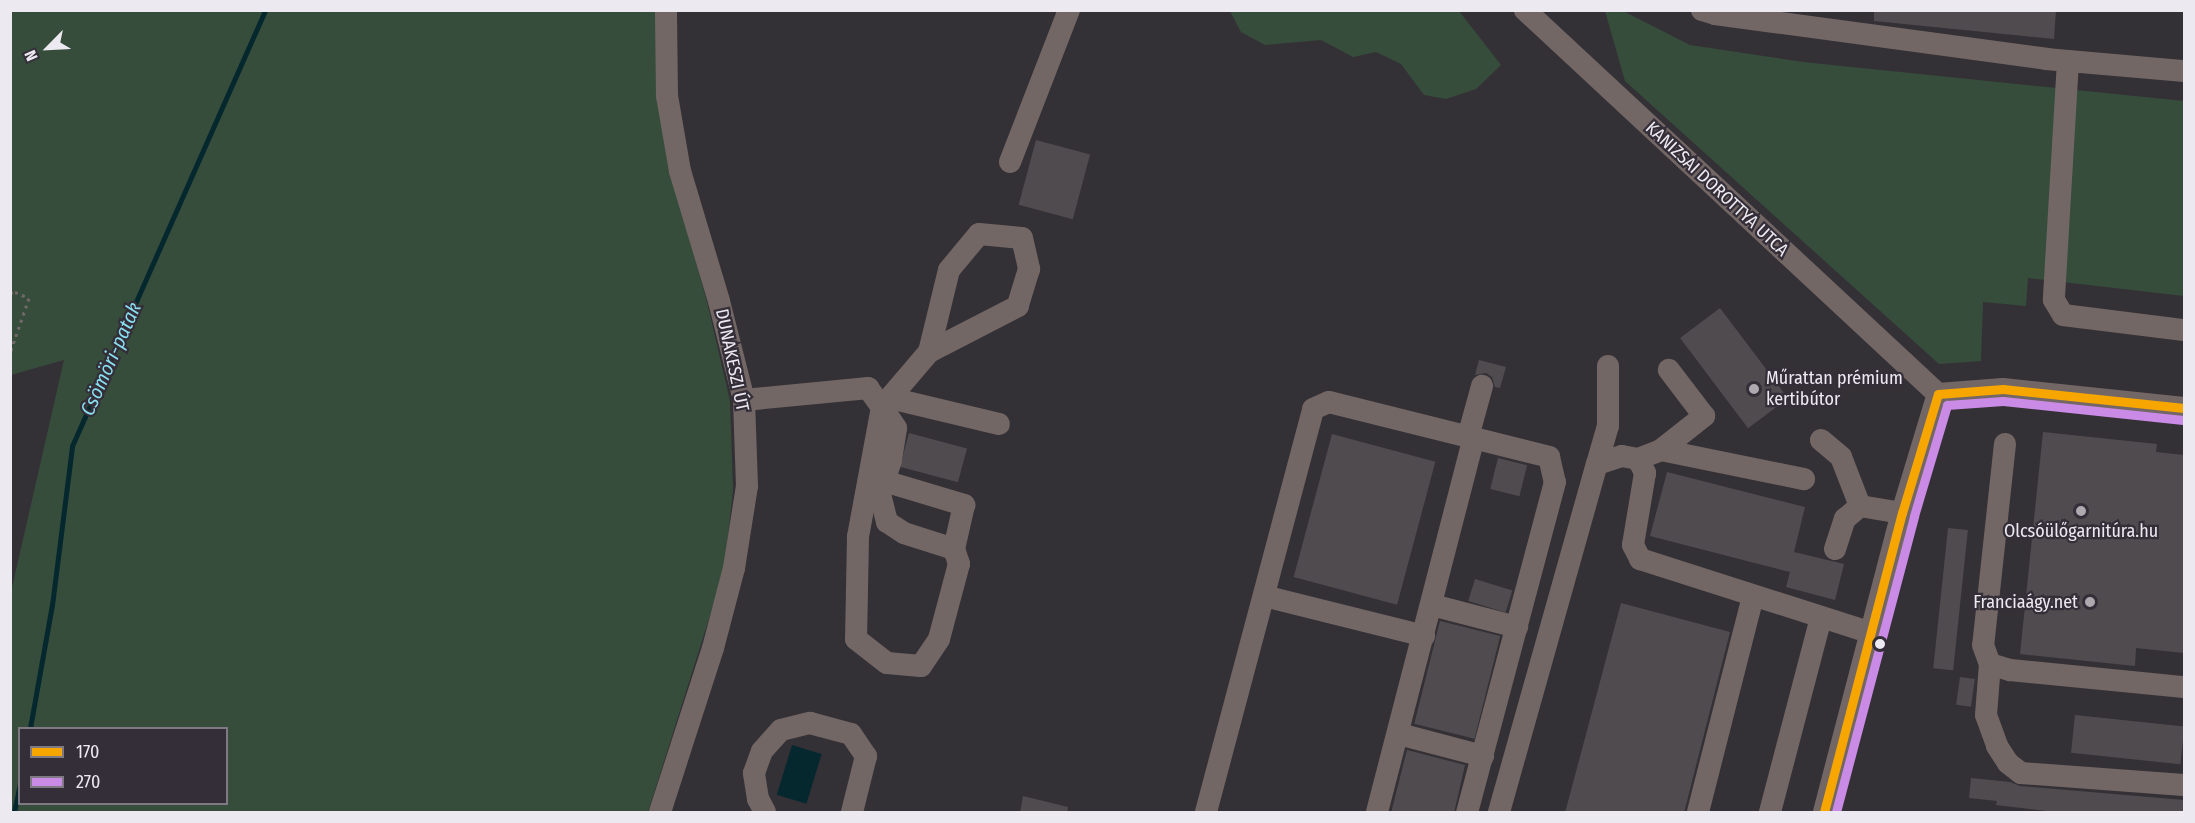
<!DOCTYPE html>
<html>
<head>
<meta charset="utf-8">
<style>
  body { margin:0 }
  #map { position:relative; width:2195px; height:823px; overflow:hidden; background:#343136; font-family:"Fira Sans Condensed",sans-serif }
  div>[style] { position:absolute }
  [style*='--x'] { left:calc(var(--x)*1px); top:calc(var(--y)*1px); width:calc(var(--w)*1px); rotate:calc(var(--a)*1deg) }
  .green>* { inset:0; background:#374d3c }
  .water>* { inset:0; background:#05282f; transform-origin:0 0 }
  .stream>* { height:5px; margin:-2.5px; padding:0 2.5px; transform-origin:2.5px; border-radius:2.5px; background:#05282f }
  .building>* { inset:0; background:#504b4f; transform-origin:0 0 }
  .path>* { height:3px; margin-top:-1.5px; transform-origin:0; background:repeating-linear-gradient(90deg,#706868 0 3px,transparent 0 7.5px) }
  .minor>* { height:22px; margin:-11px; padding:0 11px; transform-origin:11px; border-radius:11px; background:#736765 }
  .bus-1>* { height:9px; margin:-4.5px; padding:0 4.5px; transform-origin:4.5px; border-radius:4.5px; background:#f7a600 }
  .bus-2>* { height:9px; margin:-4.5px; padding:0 4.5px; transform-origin:4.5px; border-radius:4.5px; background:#ca8be6 }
  .dots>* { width:16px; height:16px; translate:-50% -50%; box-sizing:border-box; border:3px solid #342e39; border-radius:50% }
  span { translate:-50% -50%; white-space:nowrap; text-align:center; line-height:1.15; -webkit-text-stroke:4.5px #342e39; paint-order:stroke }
  .street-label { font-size:18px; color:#ede9f0 }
  .poi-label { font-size:18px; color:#ede9f0 }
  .left { translate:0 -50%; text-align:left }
  .right { translate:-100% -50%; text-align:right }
  .water-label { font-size:20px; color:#88dff0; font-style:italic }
  .frame { position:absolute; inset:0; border:12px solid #ede9f0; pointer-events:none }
  .legend { position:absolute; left:18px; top:727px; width:210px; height:78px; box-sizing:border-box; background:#342e39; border:2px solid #7e7982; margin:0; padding:8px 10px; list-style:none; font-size:18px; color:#ede9f0 }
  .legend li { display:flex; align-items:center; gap:12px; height:30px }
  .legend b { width:30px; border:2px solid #7e7982 }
  .north { position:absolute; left:18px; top:18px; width:60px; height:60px; -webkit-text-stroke:4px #342e39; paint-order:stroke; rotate:246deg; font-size:16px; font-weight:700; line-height:24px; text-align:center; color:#ede9f0 }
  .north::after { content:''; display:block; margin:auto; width:21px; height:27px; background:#ede9f0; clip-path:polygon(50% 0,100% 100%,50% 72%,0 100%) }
</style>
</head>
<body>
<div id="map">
  <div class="green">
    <div style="clip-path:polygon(evenodd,10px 11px,657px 11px,672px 176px,707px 302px,730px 401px,733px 490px,724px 571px,648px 812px,11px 812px,11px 592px,64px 360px,11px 375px,10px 11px,20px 728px,226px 728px,226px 804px,20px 804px,20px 728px)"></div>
    <div style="clip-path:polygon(1230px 11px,1459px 11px,1501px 65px,1476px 89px,1446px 99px,1424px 95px,1401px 64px,1376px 52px,1353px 57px,1321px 40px,1265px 45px,1241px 32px)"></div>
    <div style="clip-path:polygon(1605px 11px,1623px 11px,1690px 45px,1803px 62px,2184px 101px,2184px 296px,2028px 278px,2026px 306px,1983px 302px,1981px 361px,1939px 364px,1625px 81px)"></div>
  </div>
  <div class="water">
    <div style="left:792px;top:745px;width:31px;height:52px;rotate:17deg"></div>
  </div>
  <div class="stream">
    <div style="--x:30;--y:728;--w:125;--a:-79.9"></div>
    <div style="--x:52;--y:605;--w:160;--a:-82.8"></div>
    <div style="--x:72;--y:446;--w:477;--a:-66.1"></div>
    <div style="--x:14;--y:812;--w:29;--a:-78"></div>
  </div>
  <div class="building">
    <div style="clip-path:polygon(1874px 10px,2056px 10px,2054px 39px,1874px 21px)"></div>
    <div style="left:1036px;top:140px;width:56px;height:67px;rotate:15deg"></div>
    <div style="left:1720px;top:308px;width:113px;height:50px;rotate:53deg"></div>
    <div style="clip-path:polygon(1479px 360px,1506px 367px,1500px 388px,1495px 387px,1492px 377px,1486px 373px,1475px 375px)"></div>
    <div style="clip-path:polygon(2043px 432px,2157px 444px,2156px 452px,2184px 455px,2184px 653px,2136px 648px,2135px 666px,2020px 654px)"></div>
    <div style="left:909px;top:433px;width:60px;height:35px;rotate:15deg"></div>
    <div style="left:1332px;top:434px;width:107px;height:148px;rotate:15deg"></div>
    <div style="left:1498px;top:458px;width:30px;height:32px;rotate:14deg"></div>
    <div style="clip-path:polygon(1667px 472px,1805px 507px,1794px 552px,1844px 564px,1835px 600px,1786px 587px,1790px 572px,1650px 536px)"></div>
    <div style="left:1948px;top:528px;width:20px;height:141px;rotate:6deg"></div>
    <div style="left:1475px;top:579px;width:39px;height:23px;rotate:17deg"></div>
    <div style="clip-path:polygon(1621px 603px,1730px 632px,1684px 813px,1565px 813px)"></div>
    <div style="left:1440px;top:621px;width:62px;height:106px;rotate:14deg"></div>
    <div style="left:1960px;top:677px;width:15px;height:28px;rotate:8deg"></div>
    <div style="left:2075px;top:715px;width:110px;height:38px;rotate:6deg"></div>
    <div style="clip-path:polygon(1407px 750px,1465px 765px,1454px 813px,1391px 813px)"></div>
    <div style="clip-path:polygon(1971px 778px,2010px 782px,2020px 786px,2184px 800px,2184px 813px,2064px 813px,1996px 805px,1997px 801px,1969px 798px)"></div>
    <div style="clip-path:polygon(1023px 796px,1068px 807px,1067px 813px,1020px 813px)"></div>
  </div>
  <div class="path">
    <div style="--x:10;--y:293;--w:5;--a:-11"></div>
    <div style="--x:15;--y:292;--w:15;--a:23"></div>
    <div style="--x:29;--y:298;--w:58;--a:109.1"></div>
  </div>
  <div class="minor">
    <div style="--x:1525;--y:10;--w:564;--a:42.92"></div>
    <div style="--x:1938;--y:394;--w:65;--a:-4.4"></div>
    <div style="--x:2003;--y:389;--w:182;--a:6"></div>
    <div style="--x:1702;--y:10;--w:14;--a:17"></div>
    <div style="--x:1715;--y:14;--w:334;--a:7.7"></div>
    <div style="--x:2046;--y:59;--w:139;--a:5"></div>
    <div style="--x:2068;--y:61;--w:239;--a:93.4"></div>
    <div style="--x:2054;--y:300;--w:17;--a:59"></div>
    <div style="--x:2063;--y:315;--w:122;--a:7.1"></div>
    <div style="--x:1010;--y:162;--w:163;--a:-68.8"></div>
    <div style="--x:890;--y:398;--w:112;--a:13.4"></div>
    <div style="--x:744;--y:400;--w:125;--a:-5.5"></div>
    <div style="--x:868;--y:388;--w:24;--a:54"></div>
    <div style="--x:882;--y:407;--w:132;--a:100.5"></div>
    <div style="--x:858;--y:537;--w:102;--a:91.1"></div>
    <div style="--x:856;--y:639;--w:39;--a:38"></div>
    <div style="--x:887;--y:663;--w:34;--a:5"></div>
    <div style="--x:921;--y:666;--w:32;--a:-56"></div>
    <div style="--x:939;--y:639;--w:78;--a:-75.1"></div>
    <div style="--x:959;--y:564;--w:16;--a:-108"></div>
    <div style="--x:954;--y:549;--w:52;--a:-162.3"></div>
    <div style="--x:904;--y:533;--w:20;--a:-147"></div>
    <div style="--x:887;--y:522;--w:29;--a:-104"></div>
    <div style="--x:880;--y:494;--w:36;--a:-72"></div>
    <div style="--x:891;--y:460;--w:32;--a:-81"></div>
    <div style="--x:896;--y:428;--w:25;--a:-124"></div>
    <div style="--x:882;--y:407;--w:72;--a:-49.5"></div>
    <div style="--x:929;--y:352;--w:84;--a:-76.3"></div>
    <div style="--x:949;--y:270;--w:47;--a:-50.2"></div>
    <div style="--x:979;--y:234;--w:43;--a:5.3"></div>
    <div style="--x:1022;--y:238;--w:32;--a:77"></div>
    <div style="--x:1029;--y:269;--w:39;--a:107"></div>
    <div style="--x:1018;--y:306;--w:100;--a:152.7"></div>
    <div style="--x:1468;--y:437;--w:53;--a:-74.6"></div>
    <div style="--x:1821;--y:440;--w:26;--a:40"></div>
    <div style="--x:1841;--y:457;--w:53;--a:68.8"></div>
    <div style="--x:2005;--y:444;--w:202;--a:96.2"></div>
    <div style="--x:1983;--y:645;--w:20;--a:70"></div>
    <div style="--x:1990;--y:664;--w:21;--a:17"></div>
    <div style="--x:2010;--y:670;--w:175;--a:5.6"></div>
    <div style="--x:1661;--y:450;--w:55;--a:-38.3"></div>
    <div style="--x:1704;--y:416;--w:58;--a:-127.3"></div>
    <div style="--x:1638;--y:459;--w:25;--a:-21"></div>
    <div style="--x:1661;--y:450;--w:146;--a:11.5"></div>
    <div style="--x:1597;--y:464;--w:40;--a:-74"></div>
    <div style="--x:1608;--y:426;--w:60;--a:-90"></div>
    <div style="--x:884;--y:481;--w:84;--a:16.7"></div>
    <div style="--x:964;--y:505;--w:45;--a:102.8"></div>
    <div style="--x:1835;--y:549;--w:32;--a:-72"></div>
    <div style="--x:1845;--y:519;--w:20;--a:-41"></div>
    <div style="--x:1860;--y:506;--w:43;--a:9.5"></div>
    <div style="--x:1264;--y:596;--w:165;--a:14"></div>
    <div style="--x:1432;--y:605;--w:88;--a:14.5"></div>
    <div style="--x:1990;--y:664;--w:51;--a:94.5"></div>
    <div style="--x:1986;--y:715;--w:33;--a:70"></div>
    <div style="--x:1997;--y:746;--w:20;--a:57"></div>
    <div style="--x:2008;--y:763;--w:16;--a:38"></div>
    <div style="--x:2021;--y:773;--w:163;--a:4.2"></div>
    <div style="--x:1399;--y:734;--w:87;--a:14.7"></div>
    <div style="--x:660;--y:812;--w:172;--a:-72.1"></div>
    <div style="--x:713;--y:648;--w:83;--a:-75.3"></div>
    <div style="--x:734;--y:568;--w:83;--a:-81"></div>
    <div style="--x:747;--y:486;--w:86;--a:-92"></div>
    <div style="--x:744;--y:400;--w:102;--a:-104.2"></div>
    <div style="--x:719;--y:301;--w:136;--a:-106.7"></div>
    <div style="--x:680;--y:171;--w:76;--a:-99.8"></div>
    <div style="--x:667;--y:96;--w:86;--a:-90.7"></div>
    <div style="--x:765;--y:812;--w:15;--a:-118"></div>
    <div style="--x:758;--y:799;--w:26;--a:-99"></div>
    <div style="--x:754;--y:773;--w:23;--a:-70"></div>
    <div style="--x:762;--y:751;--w:28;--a:-48"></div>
    <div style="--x:781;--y:730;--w:30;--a:-14"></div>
    <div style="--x:810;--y:723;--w:42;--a:15"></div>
    <div style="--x:851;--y:734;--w:27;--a:56"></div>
    <div style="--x:866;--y:756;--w:58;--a:104"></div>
    <div style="--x:1206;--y:812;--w:417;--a:-75.1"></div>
    <div style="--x:1313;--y:409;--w:17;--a:-24"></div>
    <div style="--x:1329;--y:402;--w:227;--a:14"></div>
    <div style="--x:1549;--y:457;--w:26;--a:77"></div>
    <div style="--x:1555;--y:482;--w:342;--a:104.9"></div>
    <div style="--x:1377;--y:812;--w:386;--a:-75.5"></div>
    <div style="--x:1499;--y:812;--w:362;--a:-74.3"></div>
    <div style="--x:1597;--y:464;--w:26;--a:-18"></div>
    <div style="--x:1622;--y:456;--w:16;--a:11"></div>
    <div style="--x:1638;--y:459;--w:16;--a:63"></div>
    <div style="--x:1645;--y:473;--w:73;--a:99.5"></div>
    <div style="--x:1633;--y:545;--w:16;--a:63"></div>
    <div style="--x:1640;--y:559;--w:244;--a:17.7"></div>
    <div style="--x:1698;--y:812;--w:222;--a:-75.7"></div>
    <div style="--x:1770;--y:812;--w:201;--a:-75.3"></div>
    <div style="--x:1824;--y:812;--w:309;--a:-75.4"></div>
    <div style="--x:1902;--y:513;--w:124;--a:-73.2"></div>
  </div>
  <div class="bus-1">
    <div style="--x:1824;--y:812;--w:309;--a:-75.4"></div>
    <div style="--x:1902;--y:513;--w:124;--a:-73.2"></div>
    <div style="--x:1938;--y:394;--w:65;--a:-4.4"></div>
    <div style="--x:2003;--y:389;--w:182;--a:6"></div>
  </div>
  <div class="bus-2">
    <div style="--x:1836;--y:812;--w:306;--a:-75.2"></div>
    <div style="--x:1914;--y:516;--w:116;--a:-73.4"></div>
    <div style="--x:1947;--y:405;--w:56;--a:-4.1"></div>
    <div style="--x:2003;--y:401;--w:181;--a:6"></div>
  </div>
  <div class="dots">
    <div style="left:1754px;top:389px;background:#aca9af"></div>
    <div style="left:2081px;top:511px;background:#aca9af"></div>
    <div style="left:2090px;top:602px;background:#aca9af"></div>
    <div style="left:1880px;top:644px;background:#ede9f0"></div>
  </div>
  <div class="street-label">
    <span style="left:1717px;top:189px;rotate:43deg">KANIZSAI DOROTTYA UTCA</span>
    <span style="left:732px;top:360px;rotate:78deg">DUNAKESZI ÚT</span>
  </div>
  <div class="poi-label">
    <span class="left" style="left:1766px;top:389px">Műrattan prémium<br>kertibútor</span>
    <span style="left:2081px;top:531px">Olcsóülőgarnitúra.hu</span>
    <span class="right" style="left:2078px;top:602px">Franciaágy.net</span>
  </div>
  <div class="water-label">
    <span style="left:111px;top:359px;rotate:-66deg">Csömöri-patak</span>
  </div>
  <div class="frame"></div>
  <ul class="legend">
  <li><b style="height:8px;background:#f7a600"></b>170</li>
  <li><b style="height:8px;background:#ca8be6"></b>270</li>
  </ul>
  <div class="north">N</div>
</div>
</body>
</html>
